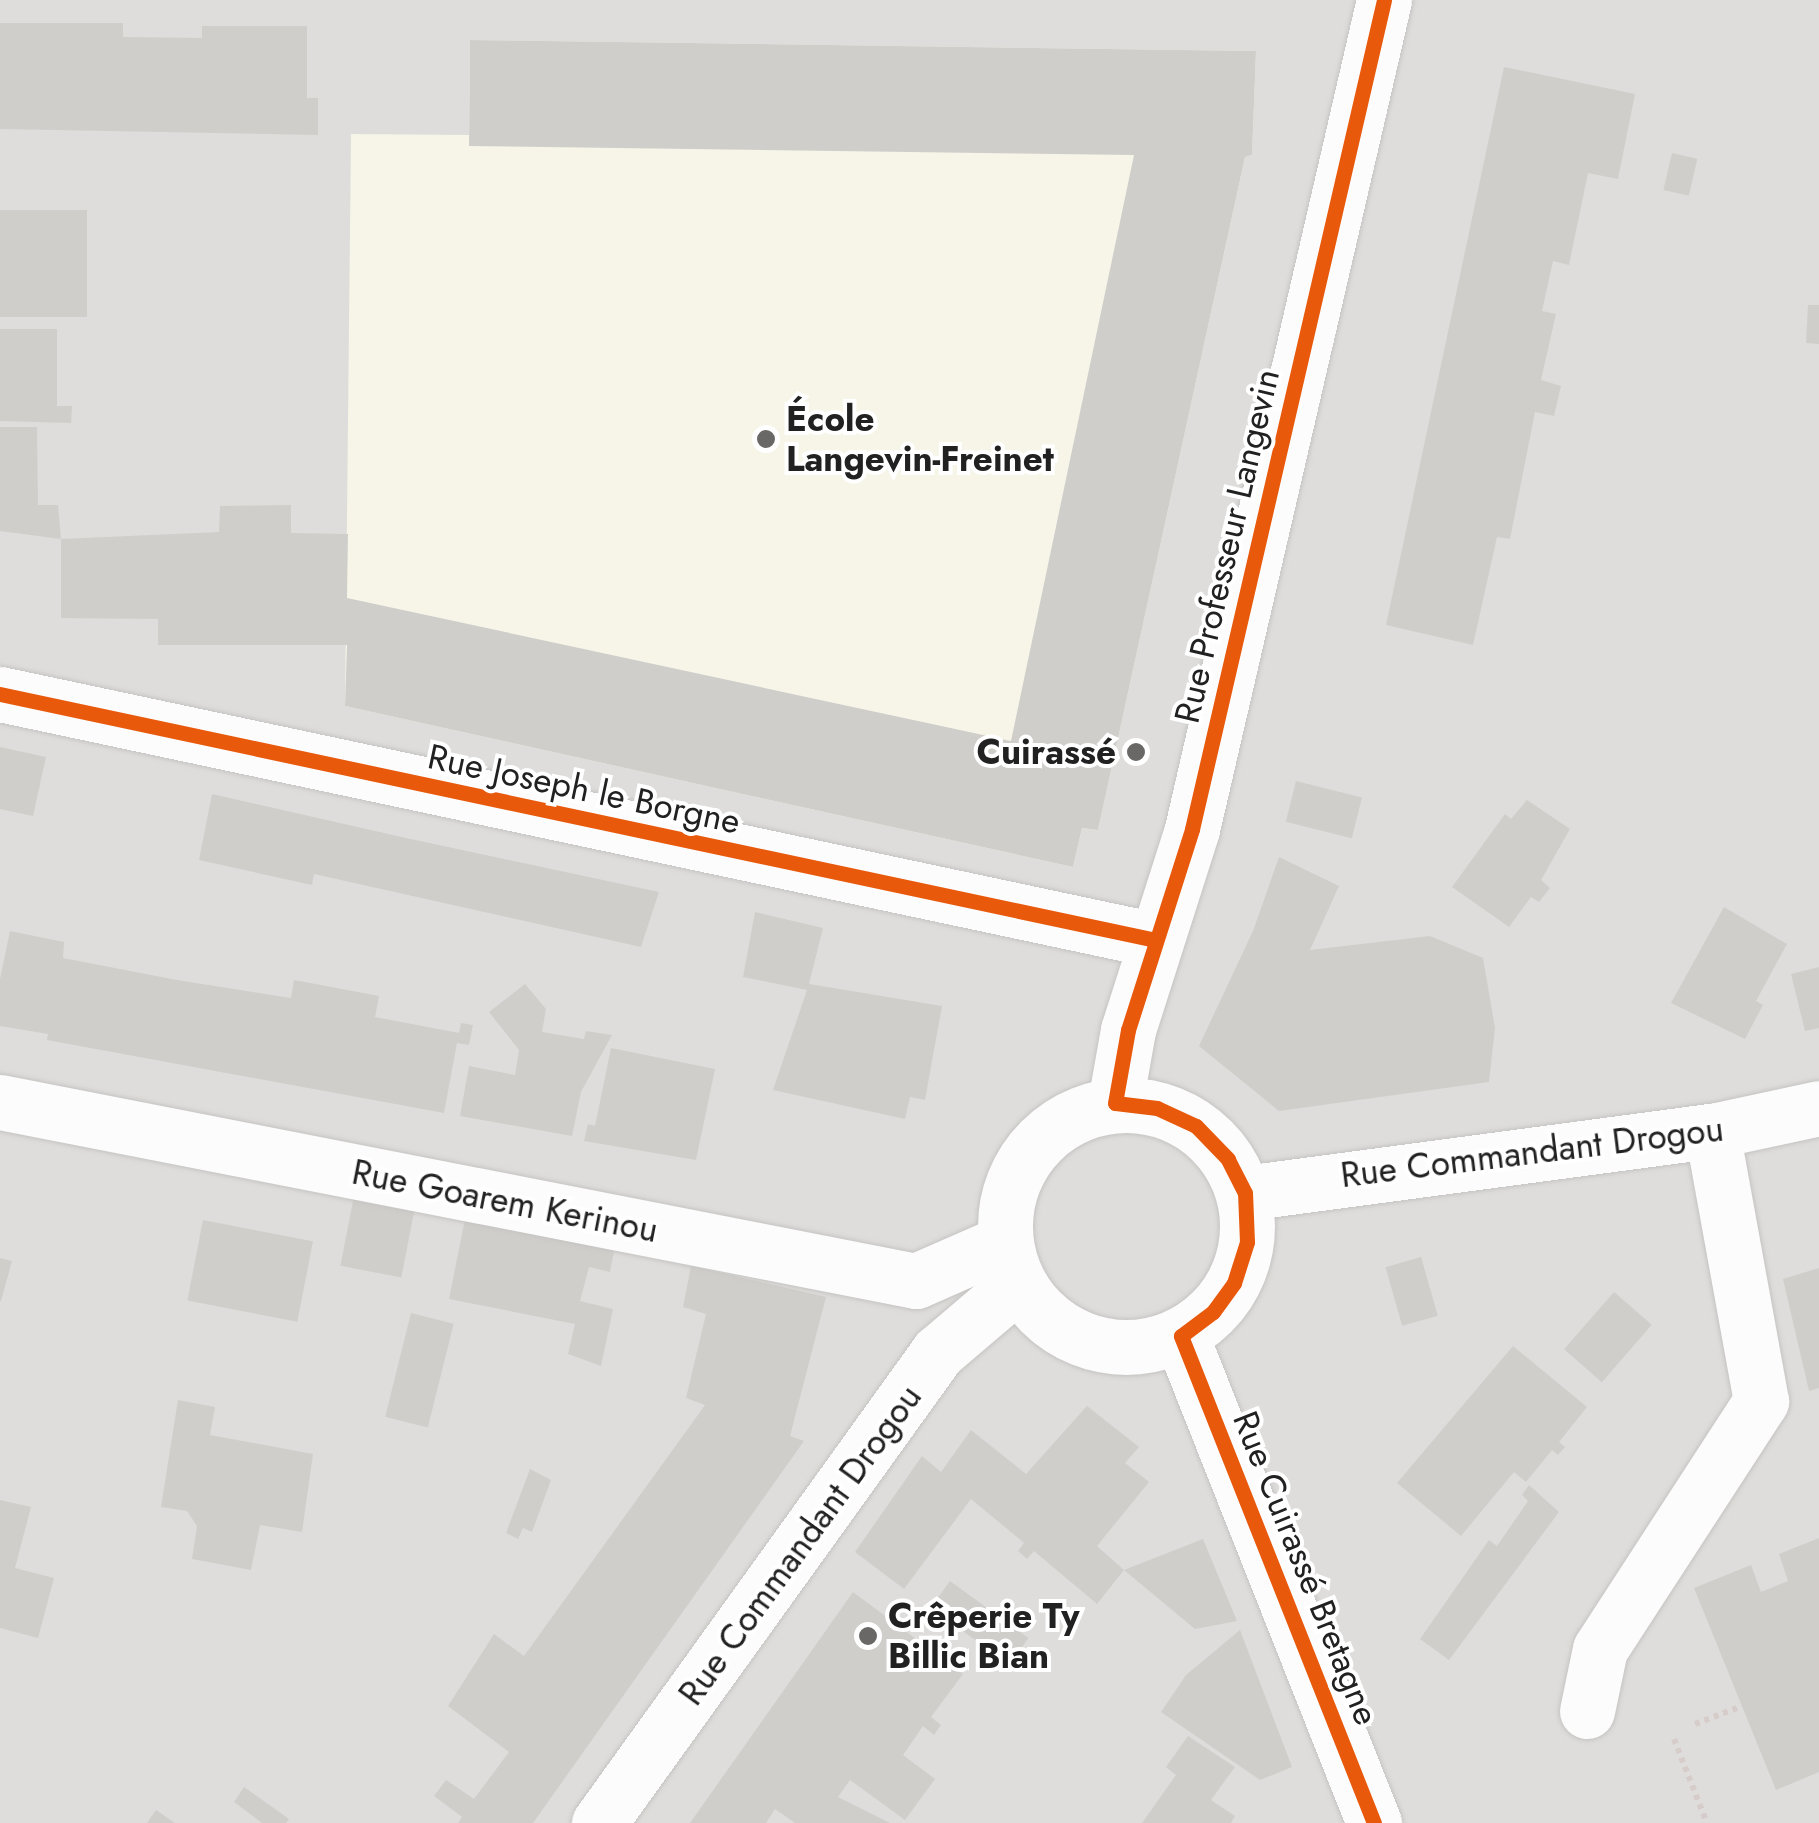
<!DOCTYPE html>
<html>
<head>
<meta charset="utf-8">
<style>
  body { margin:0 }
  #map { position:relative; width:1819px; height:1823px; overflow:hidden; background:#efedea; font-family:Jost,sans-serif }
  div>[style] { position:absolute }
  [style*='--x'] { left:calc(var(--x)*1px); top:calc(var(--y)*1px); width:calc(var(--w)*1px); rotate:calc(var(--a)*1deg) }
  .residential>* { inset:0; background:#dedddb; transform-origin:0 0 }
  .education>* { inset:0; background:#f6f5e8 }
  .building>* { inset:0; background:#d0cecb; transform-origin:0 0 }
  .path>* { height:6px; margin-top:-3px; transform-origin:0; background:repeating-linear-gradient(90deg,#d6ccca 0 5px,transparent 0 10px) }
  .roads { filter:drop-shadow(0 0 2px #c5c4c2) drop-shadow(0 0 2px #c5c4c2) }
  .minor>* { height:55px; margin:-27.5px; padding:0 27.5px; transform-origin:27.5px; border-radius:27.5px; background:#fdfcfc }
  .tertiary>* { height:55px; margin:-27.5px; padding:0 27.5px; transform-origin:27.5px; border-radius:27.5px; background:#fdfcfc }
  .tertiary>.ring { margin:-27.5px; padding:0; box-sizing:content-box; background:none; border:55px solid #fdfcfc; border-radius:50% }
  .cycleway>* { height:15px; margin:-7.5px; padding:0 7.5px; transform-origin:7.5px; border-radius:7.5px; background:#e8590c }
  .dots>* { width:28px; height:28px; translate:-50% -50%; box-sizing:border-box; border:5px solid #fff; border-radius:50% }
  span { translate:-50% -50%; white-space:nowrap; text-align:center; line-height:1.15; -webkit-text-stroke:8px #fff; paint-order:stroke }
  .poi-label { font-size:35px; color:#212121; font-weight:700 }
  .left { translate:0 -50%; text-align:left }
  .right { translate:-100% -50%; text-align:right }
  .street-label { font-size:35px; color:#212121 }
</style>
</head>
<body>
<div id="map">
  <div class="residential">
    <div style="left:0;top:0;width:1819px;height:1823px"></div>
  </div>
  <div class="education">
    <div style="clip-path:polygon(470px 40px,1256px 51px,1252px 155px,1245px 157px,1098px 830px,1082px 828px,1073px 867px,345px 706px,351px 134px,469px 135px)"></div>
  </div>
  <div class="building">
    <div style="clip-path:polygon(0 23px,123px 23px,123px 37px,202px 38px,202px 26px,307px 26px,307px 98px,318px 98px,318px 135px,0 129px)"></div>
    <div style="clip-path:polygon(470px 40px,1256px 51px,1252px 155px,1245px 157px,1098px 830px,1082px 828px,1073px 867px,345px 706px,347px 645px,158px 645px,158px 619px,61px 618px,61px 539px,219px 532px,220px 506px,291px 505px,291px 533px,348px 534px,347px 598px,1011px 741px,1134px 155px,469px 146px)"></div>
    <div style="clip-path:polygon(1504px 67px,1635px 94px,1618px 179px,1588px 173px,1569px 265px,1553px 261px,1542px 311px,1556px 314px,1541px 380px,1561px 386px,1554px 416px,1535px 412px,1510px 539px,1497px 537px,1473px 645px,1386px 625px)"></div>
    <div style="left:1672px;top:153px;width:26px;height:38px;rotate:13deg"></div>
    <div style="left:0;top:210px;width:87px;height:107px"></div>
    <div style="clip-path:polygon(1808px 305px,1819px 305px,1819px 344px,1806px 343px)"></div>
    <div style="clip-path:polygon(0 329px,57px 329px,57px 406px,72px 406px,71px 423px,0 421px)"></div>
    <div style="clip-path:polygon(0 427px,37px 427px,38px 505px,58px 505px,61px 539px,0 531px)"></div>
    <div style="clip-path:polygon(0 747px,46px 757px,33px 816px,0 809px)"></div>
    <div style="left:1296px;top:781px;width:68px;height:42px;rotate:14deg"></div>
    <div style="clip-path:polygon(212px 794px,406px 838px,659px 892px,641px 947px,314px 874px,312px 885px,199px 860px)"></div>
    <div style="clip-path:polygon(1527px 800px,1570px 829px,1541px 880px,1550px 888px,1539px 902px,1531px 897px,1509px 927px,1452px 887px,1505px 814px,1511px 819px)"></div>
    <div style="clip-path:polygon(1279px 857px,1339px 886px,1310px 950px,1430px 936px,1483px 958px,1495px 1028px,1489px 1082px,1279px 1111px,1199px 1046px,1253px 931px)"></div>
    <div style="clip-path:polygon(1724px 907px,1787px 944px,1756px 1001px,1763px 1005px,1745px 1039px,1671px 1003px)"></div>
    <div style="clip-path:polygon(755px 912px,823px 928px,809px 984px,942px 1006px,925px 1100px,910px 1097px,905px 1119px,773px 1090px,807px 990px,743px 977px)"></div>
    <div style="clip-path:polygon(10px 931px,64px 942px,63px 958px,177px 980px,291px 998px,294px 980px,379px 996px,375px 1017px,459px 1033px,461px 1023px,473px 1025px,469px 1045px,457px 1043px,444px 1113px,47px 1040px,48px 1034px,0 1026px,0 979px)"></div>
    <div style="clip-path:polygon(1819px 967px,1819px 1028px,1805px 1031px,1791px 974px)"></div>
    <div style="clip-path:polygon(525px 984px,546px 1009px,542px 1032px,584px 1039px,586px 1031px,612px 1035px,581px 1092px,572px 1136px,460px 1116px,469px 1066px,515px 1075px,519px 1050px,489px 1012px)"></div>
    <div style="clip-path:polygon(611px 1048px,715px 1069px,696px 1160px,584px 1141px,588px 1124px,595px 1126px)"></div>
    <div style="left:354px;top:1196px;width:62px;height:71px;rotate:11deg"></div>
    <div style="clip-path:polygon(465px 1219px,614px 1251px,610px 1272px,589px 1267px,580px 1301px,613px 1309px,601px 1366px,568px 1354px,575px 1324px,449px 1299px)"></div>
    <div style="left:203px;top:1220px;width:112px;height:82px;rotate:11deg"></div>
    <div style="left:1421px;top:1257px;width:61px;height:37px;rotate:74deg"></div>
    <div style="clip-path:polygon(0 1258px,12px 1261px,1px 1301px,0 1301px)"></div>
    <div style="clip-path:polygon(691px 1266px,826px 1297px,790px 1436px,804px 1441px,533px 1823px,458px 1823px,462px 1817px,434px 1796px,446px 1780px,474px 1799px,509px 1752px,448px 1706px,494px 1634px,524px 1656px,705px 1405px,686px 1398px,706px 1314px,683px 1307px)"></div>
    <div style="clip-path:polygon(1819px 1268px,1819px 1388px,1809px 1391px,1783px 1279px)"></div>
    <div style="left:1614px;top:1292px;width:50px;height:76px;rotate:41deg"></div>
    <div style="left:411px;top:1313px;width:44px;height:107px;rotate:14deg"></div>
    <div style="clip-path:polygon(1513px 1346px,1587px 1407px,1559px 1442px,1565px 1447px,1558px 1455px,1552px 1450px,1526px 1482px,1514px 1472px,1461px 1536px,1397px 1483px)"></div>
    <div style="clip-path:polygon(178px 1400px,215px 1407px,210px 1435px,313px 1454px,302px 1532px,260px 1525px,251px 1570px,192px 1559px,197px 1526px,187px 1511px,161px 1507px)"></div>
    <div style="clip-path:polygon(1087px 1406px,1139px 1447px,1125px 1463px,1149px 1482px,1097px 1546px,1124px 1570px,1097px 1604px,1034px 1551px,1027px 1559px,1018px 1551px,1024px 1543px,971px 1499px,904px 1589px,855px 1552px,922px 1456px,941px 1472px,971px 1430px,1026px 1474px)"></div>
    <div style="clip-path:polygon(530px 1469px,551px 1480px,532px 1532px,523px 1528px,518px 1539px,506px 1533px)"></div>
    <div style="clip-path:polygon(1529px 1485px,1559px 1512px,1449px 1660px,1420px 1639px,1489px 1540px,1497px 1546px,1528px 1501px,1522px 1495px)"></div>
    <div style="clip-path:polygon(0 1500px,31px 1507px,15px 1568px,54px 1578px,38px 1638px,0 1628px)"></div>
    <div style="clip-path:polygon(1819px 1538px,1819px 1772px,1776px 1790px,1694px 1588px,1751px 1565px,1761px 1592px,1788px 1581px,1779px 1554px)"></div>
    <div style="clip-path:polygon(1203px 1539px,1237px 1621px,1195px 1629px,1124px 1570px)"></div>
    <div style="left:950px;top:1581px;width:97px;height:33px;rotate:36deg"></div>
    <div style="clip-path:polygon(853px 1592px,963px 1674px,931px 1717px,941px 1725px,934px 1735px,923px 1726px,903px 1755px,935px 1779px,905px 1820px,850px 1780px,838px 1797px,890px 1823px,795px 1823px,775px 1809px,766px 1823px,690px 1823px)"></div>
    <div style="clip-path:polygon(1240px 1630px,1292px 1767px,1260px 1780px,1161px 1712px,1186px 1675px)"></div>
    <div style="clip-path:polygon(1188px 1736px,1235px 1767px,1211px 1800px,1235px 1816px,1231px 1823px,1142px 1823px,1176px 1775px,1166px 1767px)"></div>
    <div style="clip-path:polygon(244px 1787px,289px 1819px,286px 1823px,262px 1823px,234px 1802px)"></div>
    <div style="clip-path:polygon(156px 1810px,175px 1823px,147px 1823px)"></div>
  </div>
  <div class="path">
    <div style="--x:1695;--y:1724;--w:50;--a:-21"></div>
    <div style="--x:1674;--y:1739;--w:90;--a:68.6"></div>
  </div>
  <div class="roads">
    <div class="minor">
      <div style="--x:0;--y:694;--w:1181;--a:12.02"></div>
      <div style="--x:0;--y:1102;--w:933;--a:11.06"></div>
      <div style="--x:916;--y:1281;--w:97;--a:-23.7"></div>
      <div style="--x:1587;--y:1711;--w:63;--a:-78.2"></div>
      <div style="--x:1600;--y:1649;--w:296;--a:-57"></div>
      <div style="--x:1761;--y:1401;--w:274;--a:-100.3"></div>
    </div>
    <div class="tertiary">
      <div style="--x:1115;--y:1103;--w:74;--a:-79.9"></div>
      <div style="--x:1128;--y:1030;--w:211;--a:-72.3"></div>
      <div style="--x:1192;--y:829;--w:851;--a:-76.96"></div>
      <div class="ring" style="left:1005px;top:1105px;width:187px;height:187px"></div>
      <div style="--x:1245;--y:1193;--w:471;--a:-7.6"></div>
      <div style="--x:1712;--y:1131;--w:109;--a:-12.1"></div>
      <div style="--x:1181;--y:1336;--w:524;--a:68.38"></div>
      <div style="--x:599;--y:1823;--w:580;--a:-54.26"></div>
      <div style="--x:938;--y:1352;--w:105;--a:-40.4"></div>
    </div>
  </div>
  <div class="cycleway">
    <div style="--x:0;--y:694;--w:1181;--a:12.02"></div>
    <div style="--x:1374;--y:1823;--w:524;--a:-111.62"></div>
    <div style="--x:1181;--y:1336;--w:40;--a:-37"></div>
    <div style="--x:1213;--y:1312;--w:36;--a:-54"></div>
    <div style="--x:1234;--y:1283;--w:43;--a:-72.4"></div>
    <div style="--x:1247;--y:1242;--w:49;--a:-92.3"></div>
    <div style="--x:1245;--y:1193;--w:38;--a:-117"></div>
    <div style="--x:1228;--y:1159;--w:46;--a:-134.1"></div>
    <div style="--x:1196;--y:1126;--w:43;--a:-155.2"></div>
    <div style="--x:1157;--y:1108;--w:42;--a:-173.2"></div>
    <div style="--x:1115;--y:1103;--w:74;--a:-79.9"></div>
    <div style="--x:1128;--y:1030;--w:211;--a:-72.3"></div>
    <div style="--x:1192;--y:829;--w:851;--a:-76.96"></div>
  </div>
  <div class="dots">
    <div style="left:766px;top:439px;background:#696867"></div>
    <div style="left:1136px;top:752px;background:#696867"></div>
    <div style="left:868px;top:1636px;background:#696867"></div>
  </div>
  <div class="poi-label">
    <span class="left" style="left:786px;top:439px">École<br>Langevin-Freinet</span>
    <span class="right" style="left:1116px;top:752px">Cuirassé</span>
    <span class="left" style="left:888px;top:1636px">Crêperie Ty<br>Billic Bian</span>
  </div>
  <div class="street-label">
    <span style="left:1227px;top:546px;rotate:-77deg">Rue Professeur Langevin</span>
    <span style="left:584px;top:789px;rotate:12deg">Rue Joseph le Borgne</span>
    <span style="left:1532px;top:1152px;rotate:-7deg">Rue Commandant Drogou</span>
    <span style="left:505px;top:1201px;rotate:11deg">Rue Goarem Kerinou</span>
    <span style="left:800px;top:1545px;rotate:-54deg">Rue Commandant Drogou</span>
    <span style="left:1306px;top:1568px;rotate:68deg">Rue Cuirassé Bretagne</span>
  </div>
</div>
</body>
</html>
